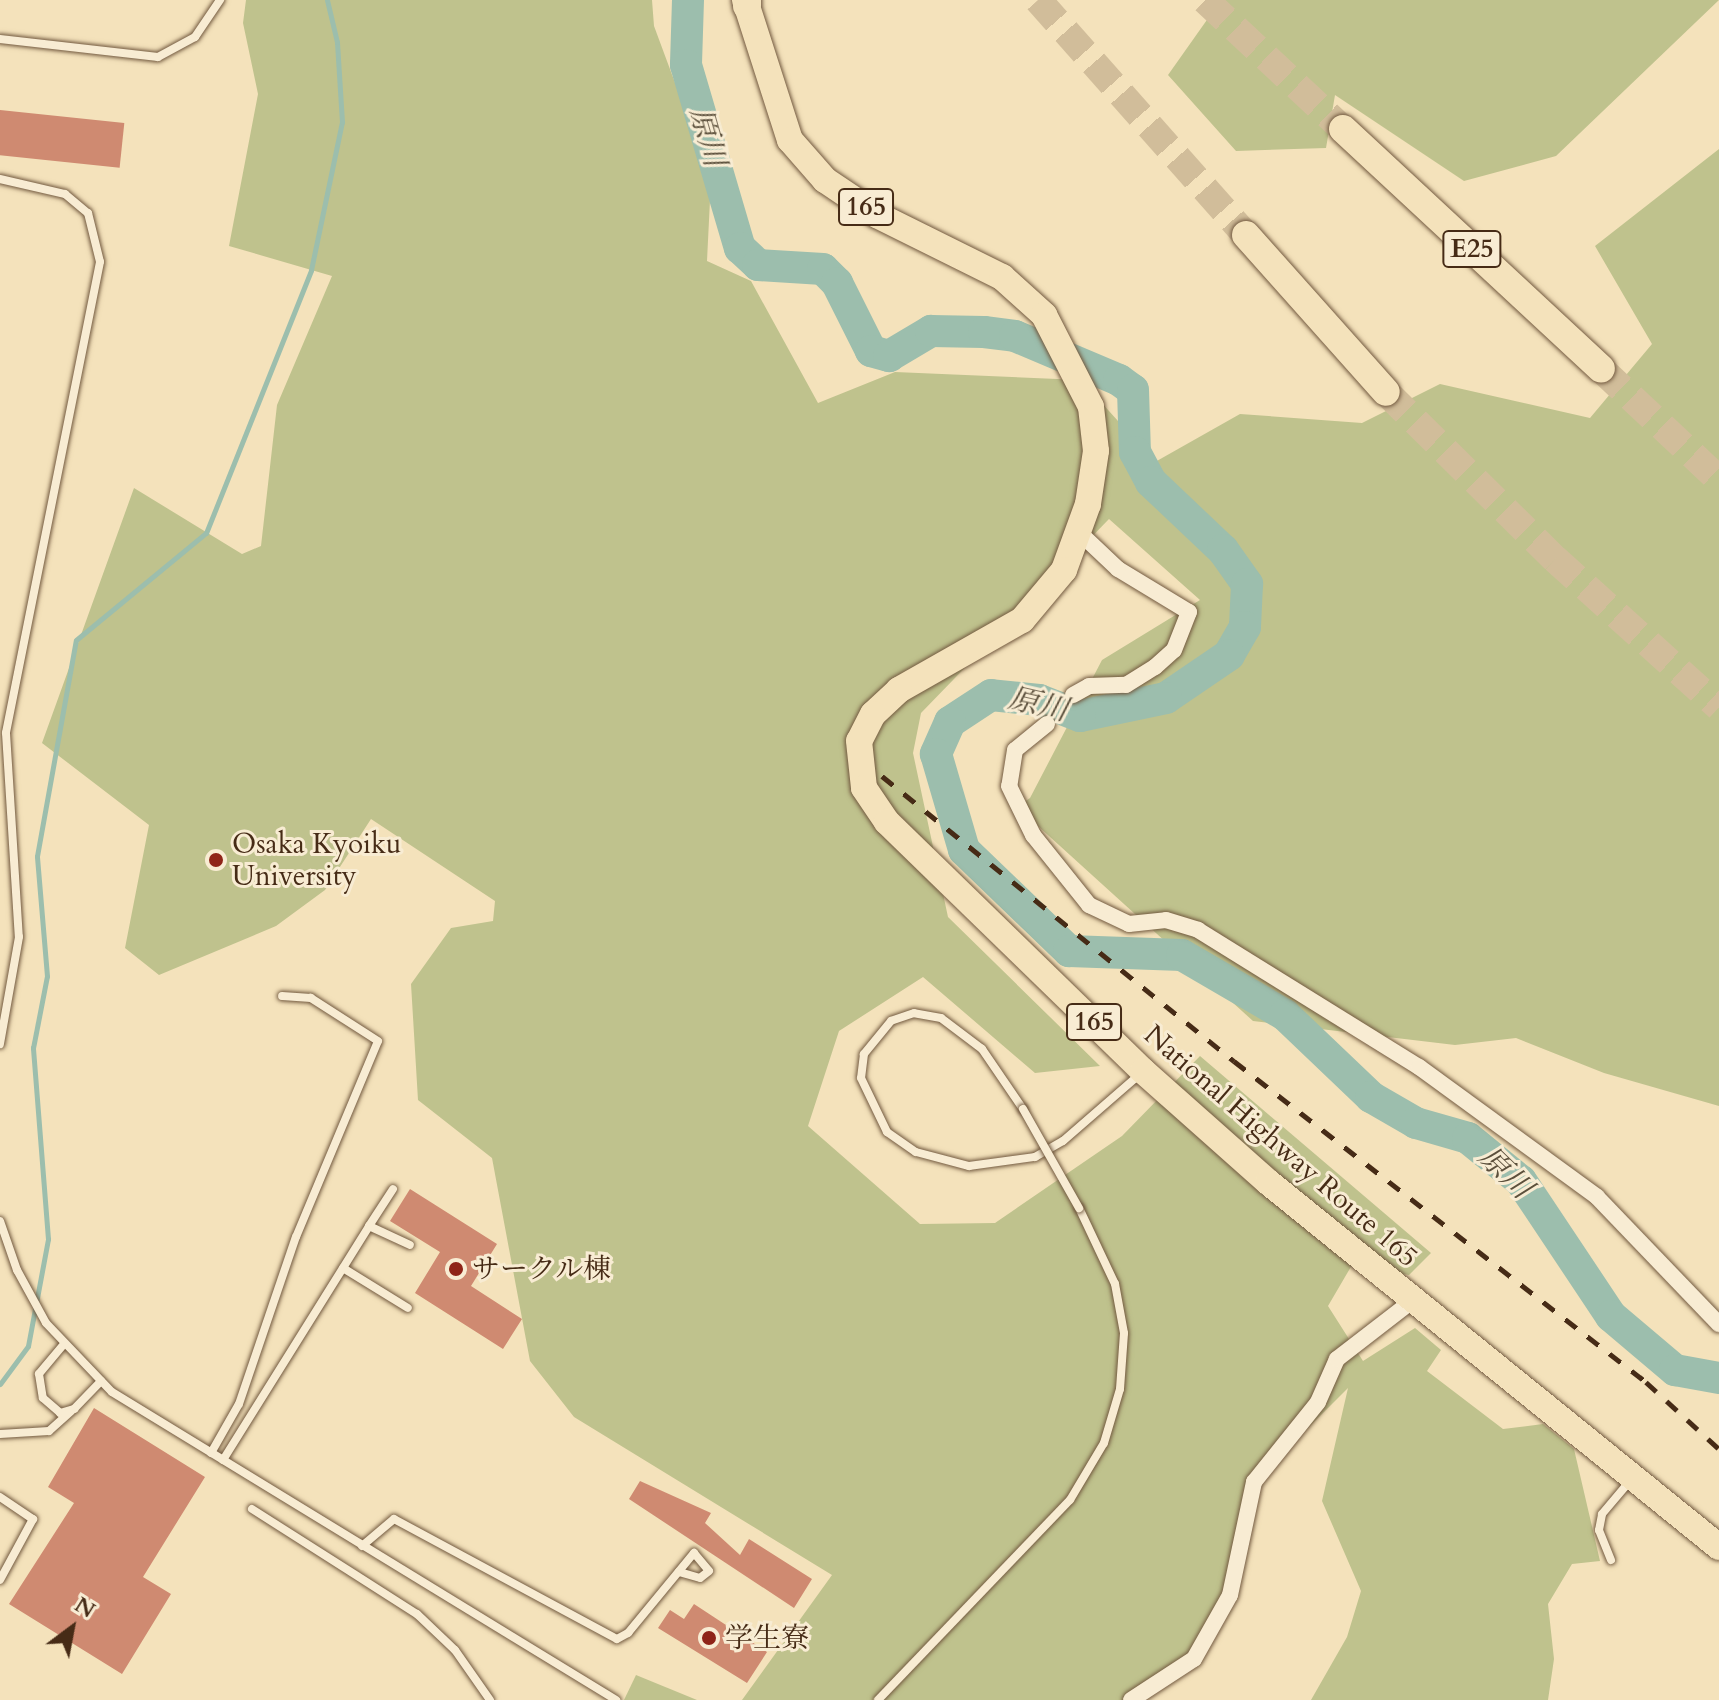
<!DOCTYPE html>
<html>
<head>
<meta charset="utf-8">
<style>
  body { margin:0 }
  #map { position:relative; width:1719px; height:1700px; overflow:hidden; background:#f4e2bb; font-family:Cardo,"Noto Serif JP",serif }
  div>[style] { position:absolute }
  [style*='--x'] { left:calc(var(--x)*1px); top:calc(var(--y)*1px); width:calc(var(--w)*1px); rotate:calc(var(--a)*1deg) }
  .green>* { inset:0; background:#bfc28d }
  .stream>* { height:5px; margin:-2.5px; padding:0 2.5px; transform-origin:2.5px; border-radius:2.5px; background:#9cbead }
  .river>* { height:32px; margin:-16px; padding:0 16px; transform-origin:16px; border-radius:16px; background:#9cbead }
  .building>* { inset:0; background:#cf8a71; transform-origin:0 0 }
  .motorway-tunnel>* { height:28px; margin-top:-14px; transform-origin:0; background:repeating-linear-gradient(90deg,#d1bd9a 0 28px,transparent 0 42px) }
  .roads { filter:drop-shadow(0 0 2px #72593f) drop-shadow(0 0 2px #72593f) }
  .service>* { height:8px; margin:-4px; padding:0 4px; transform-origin:4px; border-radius:4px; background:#f8ecd3 }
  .minor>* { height:16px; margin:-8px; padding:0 8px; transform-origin:8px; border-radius:8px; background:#f8ecd3 }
  .trunk>* { height:26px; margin:-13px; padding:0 13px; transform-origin:13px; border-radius:13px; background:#f4e2bb }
  .motorway>* { height:28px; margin:-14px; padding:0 14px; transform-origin:14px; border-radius:14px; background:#f4e2bb }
  .rail>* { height:5px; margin-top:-2.5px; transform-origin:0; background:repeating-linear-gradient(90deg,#462b16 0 14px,transparent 0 28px) }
  .bridges { filter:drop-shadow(0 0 2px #72593f) drop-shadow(0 0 2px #72593f) }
  .service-bridge>* { height:8px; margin:-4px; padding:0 4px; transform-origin:4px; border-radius:4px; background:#f8ecd3 }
  .dots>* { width:22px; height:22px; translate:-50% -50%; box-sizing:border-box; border:4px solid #f8ecd3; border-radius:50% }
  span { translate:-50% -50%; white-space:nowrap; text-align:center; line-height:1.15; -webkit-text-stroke:6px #f8ecd3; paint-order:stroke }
  .shield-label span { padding:2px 6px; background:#f8ecd3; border:2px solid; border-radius:6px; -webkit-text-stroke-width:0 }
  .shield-label { font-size:26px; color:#462b16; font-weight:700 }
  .poi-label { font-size:28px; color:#462b16 }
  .left { translate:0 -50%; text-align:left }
  .street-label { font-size:28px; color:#462b16 }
  .water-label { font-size:30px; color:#5c503c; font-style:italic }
  .north { position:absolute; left:32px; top:1588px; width:80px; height:80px; -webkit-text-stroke:6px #f8ecd3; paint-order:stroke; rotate:32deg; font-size:22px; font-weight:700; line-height:32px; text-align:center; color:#462b16 }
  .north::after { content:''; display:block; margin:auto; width:28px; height:36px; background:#462b16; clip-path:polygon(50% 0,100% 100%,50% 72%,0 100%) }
</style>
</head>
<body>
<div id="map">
  <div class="green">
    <div style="clip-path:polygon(246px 0,652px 0,654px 26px,711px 180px,707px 261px,751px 281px,818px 403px,895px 372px,1081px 380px,1155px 462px,1240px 414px,1362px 423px,1440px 384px,1590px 418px,1652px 344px,1595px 246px,1719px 149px,1719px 1106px,1604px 1073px,1516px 1038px,1455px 1045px,1253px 1021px,1017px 807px,1030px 798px,1102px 660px,1200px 600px,1109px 519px,921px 713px,913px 753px,948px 917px,1100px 1066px,1035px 1073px,923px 977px,839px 1031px,808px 1126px,920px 1224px,995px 1223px,1122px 1136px,1200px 1056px,1431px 1253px,1409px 1275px,1352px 1265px,1328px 1306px,1363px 1361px,1415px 1328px,1441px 1350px,1427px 1371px,1503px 1429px,1543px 1424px,1574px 1449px,1600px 1561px,1572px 1564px,1548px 1604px,1554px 1659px,1548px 1700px,1311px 1700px,1347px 1637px,1361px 1591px,1322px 1501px,1348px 1388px,1254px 1482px,1241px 1546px,1200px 1650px,1131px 1700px,742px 1700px,832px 1575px,574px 1417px,530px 1361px,492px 1158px,418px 1100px,411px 984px,451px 928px,493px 921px,495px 901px,371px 819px,325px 890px,276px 926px,159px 975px,125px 948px,149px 825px,42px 743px,134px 488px,242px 554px,261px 546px,277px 405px,332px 276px,229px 246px,258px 94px,243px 23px)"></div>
    <div style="clip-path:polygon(1221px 0,1719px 0,1556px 156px,1464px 181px,1335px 95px,1326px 148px,1236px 151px,1168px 75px)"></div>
    <div style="clip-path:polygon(636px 1675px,697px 1700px,624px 1700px)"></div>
  </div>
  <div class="stream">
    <div style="--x:0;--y:1384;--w:47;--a:-53.6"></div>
    <div style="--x:28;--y:1346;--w:109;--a:-79.4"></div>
    <div style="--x:48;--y:1239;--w:192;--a:-94.5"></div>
    <div style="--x:33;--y:1048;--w:73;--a:-79"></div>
    <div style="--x:47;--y:976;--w:120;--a:-94.8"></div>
    <div style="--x:37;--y:856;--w:219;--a:-79.8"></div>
    <div style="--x:76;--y:640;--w:168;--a:-39.5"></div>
    <div style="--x:206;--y:533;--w:283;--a:-68.2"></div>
    <div style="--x:311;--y:270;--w:151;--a:-78.2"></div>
    <div style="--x:342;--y:122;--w:80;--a:-93.6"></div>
    <div style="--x:337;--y:42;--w:43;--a:-103.4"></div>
  </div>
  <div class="river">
    <div style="--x:688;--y:0;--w:65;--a:91.8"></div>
    <div style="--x:686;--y:65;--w:191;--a:73.6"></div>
    <div style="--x:740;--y:248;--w:25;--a:43"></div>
    <div style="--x:758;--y:265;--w:65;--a:3.5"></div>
    <div style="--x:823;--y:269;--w:20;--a:45"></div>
    <div style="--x:837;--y:283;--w:76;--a:63.4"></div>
    <div style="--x:871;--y:351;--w:19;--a:16"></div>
    <div style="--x:889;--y:356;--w:49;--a:-30.8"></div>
    <div style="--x:931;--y:331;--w:53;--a:1.1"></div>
    <div style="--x:984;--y:332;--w:31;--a:7"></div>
    <div style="--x:1015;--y:336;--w:113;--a:22.9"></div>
    <div style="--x:1119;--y:380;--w:17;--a:36"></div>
    <div style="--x:1133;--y:390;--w:62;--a:88.2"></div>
    <div style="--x:1135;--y:452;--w:34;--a:62"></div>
    <div style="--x:1151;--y:482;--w:99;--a:43.4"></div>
    <div style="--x:1223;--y:550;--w:42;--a:54.8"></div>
    <div style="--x:1247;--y:584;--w:43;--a:92.7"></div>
    <div style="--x:1245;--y:627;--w:32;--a:120"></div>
    <div style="--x:1229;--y:655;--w:76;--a:145.7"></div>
    <div style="--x:1166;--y:698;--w:88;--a:168.2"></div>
    <div style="--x:1080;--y:716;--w:44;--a:-158.7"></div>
    <div style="--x:1039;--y:700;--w:48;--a:-174.1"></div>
    <div style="--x:991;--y:695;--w:49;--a:146.6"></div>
    <div style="--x:950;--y:722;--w:35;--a:114"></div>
    <div style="--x:936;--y:754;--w:100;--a:73.7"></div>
    <div style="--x:964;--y:850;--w:146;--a:43.9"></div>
    <div style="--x:1069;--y:951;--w:113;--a:2"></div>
    <div style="--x:1182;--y:955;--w:119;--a:30.2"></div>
    <div style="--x:1285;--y:1015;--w:119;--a:43.6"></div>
    <div style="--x:1371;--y:1097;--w:52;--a:30"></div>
    <div style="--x:1416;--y:1123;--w:54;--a:16.1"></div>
    <div style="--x:1468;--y:1138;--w:68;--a:39.1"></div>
    <div style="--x:1521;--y:1181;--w:162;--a:56.3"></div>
    <div style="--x:1611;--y:1316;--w:84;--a:40.2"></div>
    <div style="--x:1675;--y:1370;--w:45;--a:10.3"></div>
  </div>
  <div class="building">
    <div style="left:0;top:110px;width:125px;height:45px;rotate:6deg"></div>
    <div style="clip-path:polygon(410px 1189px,497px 1244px,471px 1286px,522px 1319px,503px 1349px,415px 1293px,440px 1252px,390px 1221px)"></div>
    <div style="clip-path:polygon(94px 1408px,205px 1477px,143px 1577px,171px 1594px,122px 1674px,9px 1604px,74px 1503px,48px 1487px)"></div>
    <div style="clip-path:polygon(640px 1481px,711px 1513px,705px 1523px,740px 1555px,749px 1539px,812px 1579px,794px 1608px,629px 1499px)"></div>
    <div style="clip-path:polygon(694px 1604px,767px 1652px,747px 1683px,658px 1628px,670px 1610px,684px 1619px)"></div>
  </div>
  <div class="motorway-tunnel">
    <div style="--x:1038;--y:0;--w:314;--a:48.5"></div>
    <div style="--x:1205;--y:0;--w:189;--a:43.1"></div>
    <div style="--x:1601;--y:369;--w:162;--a:43.2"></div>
    <div style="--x:1386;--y:392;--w:238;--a:44.7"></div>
    <div style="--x:1555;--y:559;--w:221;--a:42.1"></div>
  </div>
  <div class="roads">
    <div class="service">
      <div style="--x:0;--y:39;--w:159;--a:6.5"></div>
      <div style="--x:158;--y:57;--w:42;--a:-28.4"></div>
      <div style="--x:195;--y:37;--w:45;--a:-56"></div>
      <div style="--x:0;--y:179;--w:67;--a:13"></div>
      <div style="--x:65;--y:194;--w:30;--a:40"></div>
      <div style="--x:88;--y:213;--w:50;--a:76.2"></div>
      <div style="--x:100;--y:262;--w:480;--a:101.3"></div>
      <div style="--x:6;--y:733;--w:204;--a:86.4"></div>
      <div style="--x:19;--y:937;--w:109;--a:100.1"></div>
      <div style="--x:1023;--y:1109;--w:73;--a:-124.3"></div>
      <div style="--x:982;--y:1049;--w:51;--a:-142.9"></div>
      <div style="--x:941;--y:1018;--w:27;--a:-170"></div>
      <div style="--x:914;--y:1013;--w:24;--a:161"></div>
      <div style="--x:891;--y:1021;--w:43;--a:129.3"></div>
      <div style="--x:864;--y:1054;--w:24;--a:97"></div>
      <div style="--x:861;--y:1078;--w:60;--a:64.3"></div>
      <div style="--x:887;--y:1132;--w:35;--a:35"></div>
      <div style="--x:916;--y:1152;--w:55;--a:14.8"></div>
      <div style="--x:969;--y:1166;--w:67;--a:-7.8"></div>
      <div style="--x:1035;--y:1157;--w:32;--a:-30"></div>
      <div style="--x:1063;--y:1141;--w:101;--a:-41"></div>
      <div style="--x:0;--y:1221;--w:52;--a:70.9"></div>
      <div style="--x:17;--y:1270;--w:60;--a:61.3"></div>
      <div style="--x:46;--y:1323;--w:95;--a:46.3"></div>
      <div style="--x:112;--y:1392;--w:591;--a:31.43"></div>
      <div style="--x:369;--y:1226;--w:44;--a:-57"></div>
      <div style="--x:343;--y:1268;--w:76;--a:31.6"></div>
      <div style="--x:64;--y:1344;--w:39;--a:130"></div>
      <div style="--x:39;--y:1374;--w:24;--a:81"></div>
      <div style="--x:43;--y:1398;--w:23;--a:41"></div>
      <div style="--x:60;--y:1413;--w:15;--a:-16"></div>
      <div style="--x:74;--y:1409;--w:39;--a:-46"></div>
      <div style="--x:0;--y:1434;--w:49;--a:-3.5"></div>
      <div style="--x:49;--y:1431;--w:30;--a:-42"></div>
      <div style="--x:211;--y:1453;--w:56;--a:-60.3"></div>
      <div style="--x:239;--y:1404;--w:176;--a:-71.2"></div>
      <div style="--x:296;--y:1237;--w:212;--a:-67.3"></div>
      <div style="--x:378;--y:1041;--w:80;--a:-147.3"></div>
      <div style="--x:311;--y:998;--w:29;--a:-176"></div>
      <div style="--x:223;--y:1460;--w:276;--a:-58"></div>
      <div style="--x:369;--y:1226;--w:45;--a:24.9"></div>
      <div style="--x:0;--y:1497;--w:40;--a:34"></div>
      <div style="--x:33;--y:1519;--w:69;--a:118.4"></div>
      <div style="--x:252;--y:1509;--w:196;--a:32.5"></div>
      <div style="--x:417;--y:1614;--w:52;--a:43.5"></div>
      <div style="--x:455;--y:1650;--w:61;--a:55"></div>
      <div style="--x:362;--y:1546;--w:42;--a:-40.2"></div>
      <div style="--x:394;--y:1519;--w:253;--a:28.3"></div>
      <div style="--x:617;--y:1639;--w:13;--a:-29"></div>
      <div style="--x:628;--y:1633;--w:104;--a:-50.5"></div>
      <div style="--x:694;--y:1553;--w:23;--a:50"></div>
      <div style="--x:709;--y:1571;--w:11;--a:142"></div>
      <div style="--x:700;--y:1578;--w:22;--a:-164"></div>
      <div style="--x:1611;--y:1560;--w:32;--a:-112"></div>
      <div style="--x:1599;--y:1530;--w:16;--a:-79"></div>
      <div style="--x:1602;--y:1514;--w:43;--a:-49.7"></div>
      <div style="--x:878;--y:1700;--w:277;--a:-46.2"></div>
      <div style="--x:1070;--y:1500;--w:66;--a:-59.2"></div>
      <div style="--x:1104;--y:1443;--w:56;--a:-73.5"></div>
      <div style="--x:1120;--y:1389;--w:56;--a:-85.9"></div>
      <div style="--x:1124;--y:1333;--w:50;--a:-100.4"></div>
      <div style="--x:1115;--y:1284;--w:84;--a:-115.3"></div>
    </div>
    <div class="minor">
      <div style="--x:1073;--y:695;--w:18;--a:-29"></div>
      <div style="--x:1089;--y:686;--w:37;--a:-2"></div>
      <div style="--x:1126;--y:685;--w:34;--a:-32"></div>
      <div style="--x:1155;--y:667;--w:25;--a:-42"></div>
      <div style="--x:1174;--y:650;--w:41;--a:-68.5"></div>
      <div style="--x:1189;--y:612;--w:83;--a:-148.8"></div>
      <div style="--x:1118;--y:569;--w:51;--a:-136.6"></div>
      <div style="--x:1047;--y:724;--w:41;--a:140.9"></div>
      <div style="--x:1015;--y:750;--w:36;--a:99"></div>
      <div style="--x:1009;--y:786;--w:55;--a:63.9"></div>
      <div style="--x:1033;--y:835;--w:90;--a:51.3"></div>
      <div style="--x:1089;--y:905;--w:44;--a:25.4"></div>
      <div style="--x:1129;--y:924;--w:37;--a:-6"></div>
      <div style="--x:1166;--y:920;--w:34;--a:17"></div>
      <div style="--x:1198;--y:930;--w:260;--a:31.8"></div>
      <div style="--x:1419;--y:1067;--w:220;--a:36.1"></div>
      <div style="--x:1597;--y:1197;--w:176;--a:46.2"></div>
      <div style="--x:1131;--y:1700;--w:75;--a:-33.1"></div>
      <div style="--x:1194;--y:1659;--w:73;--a:-60.6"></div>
      <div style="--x:1230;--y:1595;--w:116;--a:-78"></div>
      <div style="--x:1254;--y:1482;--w:102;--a:-51.3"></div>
      <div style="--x:1318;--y:1402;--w:47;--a:-66.2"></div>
      <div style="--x:1337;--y:1359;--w:95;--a:-37.7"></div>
    </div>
    <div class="trunk">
      <div style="--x:745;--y:0;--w:147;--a:72.2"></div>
      <div style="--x:790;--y:140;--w:53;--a:48.8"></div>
      <div style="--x:825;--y:180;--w:63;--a:33.9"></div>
      <div style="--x:877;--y:215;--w:140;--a:26.4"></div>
      <div style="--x:1002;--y:277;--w:57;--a:42.1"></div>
      <div style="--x:1044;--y:315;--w:103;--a:62.9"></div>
      <div style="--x:1091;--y:407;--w:44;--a:83.5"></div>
      <div style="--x:1096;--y:451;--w:54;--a:98.6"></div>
      <div style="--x:1088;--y:504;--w:70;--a:110"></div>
      <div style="--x:1064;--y:570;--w:65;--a:130"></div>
      <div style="--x:1022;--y:620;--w:142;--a:150.4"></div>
      <div style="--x:899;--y:690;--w:35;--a:137"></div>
      <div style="--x:873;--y:714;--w:30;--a:117"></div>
      <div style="--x:859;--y:741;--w:47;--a:83.9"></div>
      <div style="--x:864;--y:788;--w:41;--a:55.9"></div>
      <div style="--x:887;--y:822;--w:357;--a:44.2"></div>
      <div style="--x:1143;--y:1071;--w:167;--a:41.6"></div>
      <div style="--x:1268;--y:1182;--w:580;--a:38.98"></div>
    </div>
    <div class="motorway">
      <div style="--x:747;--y:6;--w:6;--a:-90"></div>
      <div style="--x:1343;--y:129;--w:352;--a:42.9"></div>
      <div style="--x:1246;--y:235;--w:210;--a:48.3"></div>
    </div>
  </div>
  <div class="rail">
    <div style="--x:882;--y:776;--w:453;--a:39"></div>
    <div style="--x:1234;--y:1061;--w:522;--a:37.92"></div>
    <div style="--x:1646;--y:1382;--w:99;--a:42.5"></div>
  </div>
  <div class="bridges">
    <div class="service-bridge">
      <div style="--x:1023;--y:1109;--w:114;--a:60.5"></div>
    </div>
  </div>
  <div class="dots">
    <div style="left:216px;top:860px;background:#8f2418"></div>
    <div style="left:456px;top:1269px;background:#8f2418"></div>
    <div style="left:709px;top:1638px;background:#8f2418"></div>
  </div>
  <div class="shield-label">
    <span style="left:866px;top:207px">165</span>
    <span style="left:1472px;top:249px">E25</span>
    <span style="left:1094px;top:1022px">165</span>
  </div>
  <div class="poi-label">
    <span class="left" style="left:232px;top:860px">Osaka Kyoiku<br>University</span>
    <span class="left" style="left:472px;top:1269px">サークル棟</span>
    <span class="left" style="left:725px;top:1638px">学生寮</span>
  </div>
  <div class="street-label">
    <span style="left:1281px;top:1146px;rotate:41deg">National Highway Route 165</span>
  </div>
  <div class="water-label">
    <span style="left:707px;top:137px;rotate:74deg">原川</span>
    <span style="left:1038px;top:705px;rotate:13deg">原川</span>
    <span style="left:1505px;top:1173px;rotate:44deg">原川</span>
  </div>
  <div class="north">N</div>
</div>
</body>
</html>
